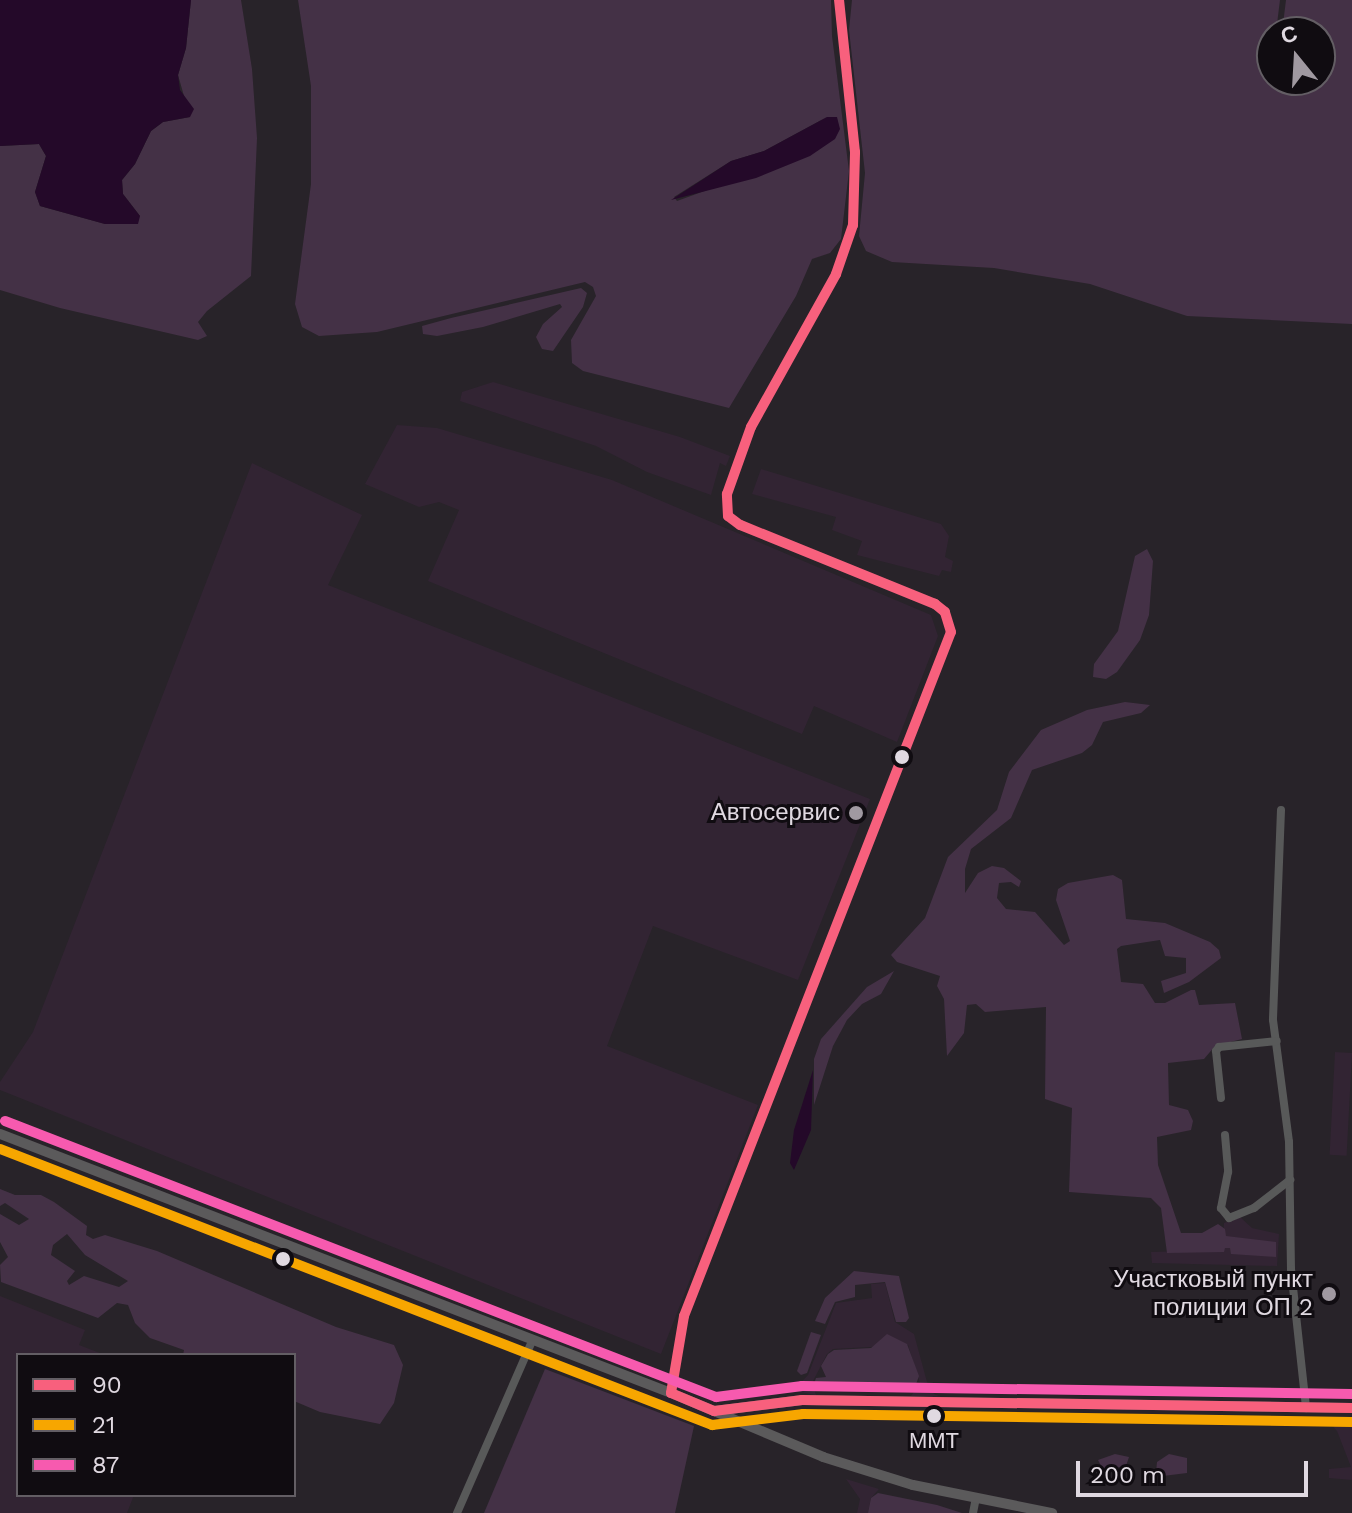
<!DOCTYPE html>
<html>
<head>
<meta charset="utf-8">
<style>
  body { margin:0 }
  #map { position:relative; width:1352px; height:1513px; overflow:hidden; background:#282329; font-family:"Work Sans",sans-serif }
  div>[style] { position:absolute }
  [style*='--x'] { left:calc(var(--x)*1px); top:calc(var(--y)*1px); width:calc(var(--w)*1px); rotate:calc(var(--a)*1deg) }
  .built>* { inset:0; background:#322433; transform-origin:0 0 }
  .green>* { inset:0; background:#443146 }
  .water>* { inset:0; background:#240929 }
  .minor>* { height:8px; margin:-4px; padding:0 4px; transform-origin:4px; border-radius:4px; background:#585959 }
  .major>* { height:10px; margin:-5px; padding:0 5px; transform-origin:5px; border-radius:5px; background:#5b5a5b }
  .bus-1>* { height:10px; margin:-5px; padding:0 5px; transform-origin:5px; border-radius:5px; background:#f8607d }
  .bus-2>* { height:10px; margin:-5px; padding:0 5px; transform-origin:5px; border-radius:5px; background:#f7a600 }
  .bus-3>* { height:10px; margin:-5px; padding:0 5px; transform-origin:5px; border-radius:5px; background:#f75aaf }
  .dots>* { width:22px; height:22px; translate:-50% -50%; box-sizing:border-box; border:4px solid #100c11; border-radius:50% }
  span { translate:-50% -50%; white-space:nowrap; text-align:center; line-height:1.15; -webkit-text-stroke:6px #100c11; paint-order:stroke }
  .bus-label { font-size:22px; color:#e0d9e1 }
  .poi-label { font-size:24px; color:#e0d9e1 }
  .right { translate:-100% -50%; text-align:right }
  .legend { position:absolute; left:16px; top:1353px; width:280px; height:144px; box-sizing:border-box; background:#100c11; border:2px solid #635e64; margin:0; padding:10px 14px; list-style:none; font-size:24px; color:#e0d9e1 }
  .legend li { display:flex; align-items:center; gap:16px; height:40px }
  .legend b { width:40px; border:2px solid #635e64 }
  .north { position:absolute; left:1256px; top:16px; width:80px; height:80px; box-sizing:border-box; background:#100c11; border:2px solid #635e64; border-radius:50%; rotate:342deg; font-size:22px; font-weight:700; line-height:32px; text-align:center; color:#e0d9e1 }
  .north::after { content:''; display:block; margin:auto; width:28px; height:36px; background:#a099a1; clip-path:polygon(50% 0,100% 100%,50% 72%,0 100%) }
  .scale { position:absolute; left:1076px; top:1461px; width:232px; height:36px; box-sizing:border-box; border:4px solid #e0d9e1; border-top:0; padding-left:10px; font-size:24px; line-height:28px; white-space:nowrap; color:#e0d9e1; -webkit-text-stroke:6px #100c11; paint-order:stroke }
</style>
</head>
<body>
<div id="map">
  <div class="built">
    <div style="clip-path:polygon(493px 382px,680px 437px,730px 456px,726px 466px,720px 463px,711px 495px,647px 472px,596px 446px,460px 401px,462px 392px)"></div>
    <div style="clip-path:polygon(397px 425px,437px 428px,612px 480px,931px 615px,938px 636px,897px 742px,814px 706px,802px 734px,428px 581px,459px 510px,439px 502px,419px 507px,365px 484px)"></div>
    <div style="clip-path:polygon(252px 463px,362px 515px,328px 585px,870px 799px,798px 980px,653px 926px,607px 1046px,758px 1105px,661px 1354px,0 1090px,0 1082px,33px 1032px)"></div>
    <div style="clip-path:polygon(761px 469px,941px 524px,949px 536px,945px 557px,953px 561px,951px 572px,942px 570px,939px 576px,857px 555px,862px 541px,832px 530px,836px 517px,752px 494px)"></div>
    <div style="left:1335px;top:1052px;width:17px;height:103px;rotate:3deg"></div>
    <div style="clip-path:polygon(1240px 1217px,1252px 1228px,1279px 1234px,1277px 1266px,1152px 1263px,1151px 1252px,1222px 1250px,1224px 1223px)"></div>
    <div style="clip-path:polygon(885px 1283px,895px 1322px,914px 1334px,927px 1382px,934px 1394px,941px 1397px,911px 1396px,920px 1383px,908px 1345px,833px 1349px,827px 1354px,812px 1383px,816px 1395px,793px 1391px,808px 1375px,836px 1303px,872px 1298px,871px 1284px)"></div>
    <div style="clip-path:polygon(0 1296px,85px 1330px,79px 1345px,105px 1355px,18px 1355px,18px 1495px,134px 1495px,127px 1513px,0 1513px)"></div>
    <div style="clip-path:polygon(1327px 1420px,1352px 1421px,1352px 1480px,1329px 1478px,1329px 1469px,1351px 1467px,1337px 1431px)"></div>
    <div style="clip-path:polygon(846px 1479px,879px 1489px,871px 1498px,868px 1513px,857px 1513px,860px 1499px)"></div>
  </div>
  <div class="green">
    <div style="clip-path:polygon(191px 0,241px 0,252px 69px,257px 138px,251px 276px,207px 311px,198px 322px,207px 336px,198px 340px,60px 308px,0 290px,0 146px,39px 144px,46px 156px,35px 192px,40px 206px,105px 224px,140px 216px,123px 194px,122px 180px,135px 164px,151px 131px,163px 122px,190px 117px,178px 75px,186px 48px)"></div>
    <div style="clip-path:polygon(evenodd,298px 0,831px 0,832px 36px,849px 171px,841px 239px,830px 253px,812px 259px,796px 296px,729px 408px,583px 371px,572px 363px,571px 340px,596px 296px,593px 287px,585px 282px,377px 332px,319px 336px,302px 327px,295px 304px,311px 184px,311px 86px,298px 0,827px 117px,710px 189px,677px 201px,674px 197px,731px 161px,764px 151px,827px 117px)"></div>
    <div style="clip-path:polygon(852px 0,1280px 0,1276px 32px,1272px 32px,1272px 80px,1320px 80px,1320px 32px,1282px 32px,1286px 0,1352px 0,1352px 324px,1187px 316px,1090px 284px,994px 268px,892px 262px,866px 251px,859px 236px,865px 173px,849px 30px)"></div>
    <div style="clip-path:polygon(581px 288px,587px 293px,583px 307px,553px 351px,542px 349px,536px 337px,543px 324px,562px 307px,560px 304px,483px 327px,437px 336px,423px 334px,422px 326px,451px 318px)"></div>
    <div style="clip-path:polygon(1147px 549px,1153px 561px,1149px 615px,1140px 640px,1117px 672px,1106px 679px,1093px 677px,1094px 664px,1118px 631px,1135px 556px)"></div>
    <div style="clip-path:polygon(1125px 702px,1150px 705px,1141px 713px,1103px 722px,1092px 745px,1082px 753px,1032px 770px,1011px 818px,971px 849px,965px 869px,965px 893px,978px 873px,992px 866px,1004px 868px,1021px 881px,1019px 887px,1011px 882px,999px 883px,997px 898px,1006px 909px,1035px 912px,1064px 945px,1070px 941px,1056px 900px,1058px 889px,1068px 883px,1113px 875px,1122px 880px,1126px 919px,1165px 923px,1210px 942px,1219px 950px,1221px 958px,1189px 982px,1164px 993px,1161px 981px,1186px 973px,1186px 958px,1165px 956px,1160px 940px,1121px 946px,1117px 949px,1121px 982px,1143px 984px,1155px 1003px,1165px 1003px,1191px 990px,1195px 990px,1199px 1005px,1235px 1003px,1242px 1039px,1215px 1046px,1204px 1059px,1168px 1063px,1169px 1105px,1188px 1110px,1193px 1121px,1191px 1130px,1157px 1137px,1158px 1165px,1181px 1233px,1202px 1233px,1218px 1224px,1225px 1229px,1226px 1236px,1276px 1242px,1276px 1257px,1231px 1254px,1230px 1248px,1225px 1248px,1224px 1252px,1167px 1253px,1161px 1208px,1151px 1198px,1069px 1192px,1072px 1108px,1045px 1099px,1046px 1007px,985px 1012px,976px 1004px,967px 1005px,964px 1033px,947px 1056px,944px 999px,937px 986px,940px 976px,897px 962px,891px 955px,925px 918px,948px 857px,997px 810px,1009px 772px,1041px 730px,1087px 710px)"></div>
    <div style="clip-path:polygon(894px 971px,881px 994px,862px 1004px,847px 1020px,833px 1046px,814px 1105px,814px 1059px,821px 1039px,867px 987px)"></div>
    <div style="clip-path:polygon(evenodd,0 1189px,15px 1195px,41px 1195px,54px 1202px,87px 1226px,86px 1235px,93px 1239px,105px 1235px,157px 1251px,336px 1327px,394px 1345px,403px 1365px,394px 1403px,380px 1424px,320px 1412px,294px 1401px,294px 1355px,183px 1355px,184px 1350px,150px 1338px,135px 1323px,128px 1305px,117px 1303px,98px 1318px,1px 1282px,0 1265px,8px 1257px,0 1242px,0 1214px,19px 1225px,29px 1219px,5px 1203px,0 1206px,0 1189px,67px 1234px,85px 1255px,128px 1281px,119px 1287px,84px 1276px,69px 1285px,67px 1281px,75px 1271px,51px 1255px,53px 1245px,67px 1234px)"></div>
    <div style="clip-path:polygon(854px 1271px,899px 1276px,909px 1318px,906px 1322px,896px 1322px,885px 1282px,855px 1285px,855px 1297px,835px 1302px,825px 1324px,815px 1321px,825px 1298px)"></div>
    <div style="clip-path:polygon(811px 1332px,821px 1335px,807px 1373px,801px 1375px,797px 1371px)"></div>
    <div style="clip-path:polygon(887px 1334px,907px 1344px,919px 1376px,915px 1387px,909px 1391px,818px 1390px,815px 1381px,816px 1378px,826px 1377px,821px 1366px,828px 1354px,834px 1350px,871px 1348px)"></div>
    <div style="clip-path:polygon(545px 1369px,694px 1426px,675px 1513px,484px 1513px)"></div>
    <div style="clip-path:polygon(1115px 1454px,1129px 1457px,1126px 1466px,1103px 1470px,1098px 1460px)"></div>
    <div style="clip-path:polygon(1169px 1454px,1187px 1458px,1187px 1473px,1163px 1476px,1156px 1473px,1157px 1462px)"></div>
    <div style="clip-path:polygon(878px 1493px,937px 1505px,962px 1513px,868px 1513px,871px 1498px)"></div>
  </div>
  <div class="water">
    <div style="clip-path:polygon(0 0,191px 0,186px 48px,178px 75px,180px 90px,194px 109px,190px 117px,163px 122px,151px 131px,135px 164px,122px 180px,123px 194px,140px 216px,138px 224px,105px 224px,40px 206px,35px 192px,46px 156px,39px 144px,0 146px)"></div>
    <div style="clip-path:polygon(827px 117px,837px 117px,840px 129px,835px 139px,810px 156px,756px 178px,671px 200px,731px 161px,764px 151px)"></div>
    <div style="clip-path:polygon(813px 1070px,811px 1130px,794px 1170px,790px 1163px,794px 1130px)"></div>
  </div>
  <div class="minor">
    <div style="--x:1281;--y:810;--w:210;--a:92.2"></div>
    <div style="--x:1273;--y:1020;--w:123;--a:82.5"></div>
    <div style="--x:1289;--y:1142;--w:127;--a:89.1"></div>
    <div style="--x:1291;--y:1269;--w:140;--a:83.8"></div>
    <div style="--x:1221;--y:1098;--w:47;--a:-96.1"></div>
    <div style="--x:1216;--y:1051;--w:5;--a:-53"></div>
    <div style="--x:1219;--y:1047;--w:58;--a:-5.9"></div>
    <div style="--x:1225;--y:1135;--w:37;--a:85"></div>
    <div style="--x:1228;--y:1172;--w:37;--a:101"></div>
    <div style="--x:1221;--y:1208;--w:13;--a:51"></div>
    <div style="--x:1229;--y:1218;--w:27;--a:-22"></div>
    <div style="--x:1254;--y:1208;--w:46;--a:-37.9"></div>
    <div style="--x:671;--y:1393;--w:78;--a:-80.4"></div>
    <div style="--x:684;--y:1316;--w:734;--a:-68.68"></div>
    <div style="--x:951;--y:632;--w:21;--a:-107"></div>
    <div style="--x:945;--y:612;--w:13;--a:-141"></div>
    <div style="--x:935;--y:604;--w:210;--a:-157.9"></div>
    <div style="--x:740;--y:525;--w:15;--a:-143"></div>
    <div style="--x:728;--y:516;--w:22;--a:-93"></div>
    <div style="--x:727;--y:494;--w:71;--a:-70.3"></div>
    <div style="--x:751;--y:427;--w:175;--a:-60.9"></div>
    <div style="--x:836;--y:274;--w:52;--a:-70.9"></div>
    <div style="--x:853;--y:225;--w:73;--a:-88.4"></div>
    <div style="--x:855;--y:152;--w:153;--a:-96"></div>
    <div style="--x:457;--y:1513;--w:188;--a:-66.4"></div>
    <div style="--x:973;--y:1513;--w:15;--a:-79"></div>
  </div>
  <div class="major">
    <div style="--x:0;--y:1134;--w:719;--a:21.11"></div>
    <div style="--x:671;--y:1393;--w:165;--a:22.8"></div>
    <div style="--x:823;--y:1457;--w:94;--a:17.3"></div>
    <div style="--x:913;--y:1485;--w:142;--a:11.4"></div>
    <div style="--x:715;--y:1411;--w:88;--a:-7.2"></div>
    <div style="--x:802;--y:1400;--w:550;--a:0.83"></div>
  </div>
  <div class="bus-1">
    <div style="--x:671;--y:1393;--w:78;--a:-80.4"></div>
    <div style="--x:684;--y:1316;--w:734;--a:-68.68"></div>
    <div style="--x:951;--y:632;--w:21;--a:-107"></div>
    <div style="--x:945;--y:612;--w:13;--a:-141"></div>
    <div style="--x:935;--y:604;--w:210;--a:-157.9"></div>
    <div style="--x:740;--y:525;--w:15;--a:-143"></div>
    <div style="--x:728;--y:516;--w:22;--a:-93"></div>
    <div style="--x:727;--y:494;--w:71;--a:-70.3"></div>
    <div style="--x:751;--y:427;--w:175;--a:-60.9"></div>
    <div style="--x:836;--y:274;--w:52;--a:-70.9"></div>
    <div style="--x:853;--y:225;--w:73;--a:-88.4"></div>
    <div style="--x:855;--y:152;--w:153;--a:-96"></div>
    <div style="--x:671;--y:1393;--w:47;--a:22.7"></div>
    <div style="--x:714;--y:1411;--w:89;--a:-7.1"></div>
    <div style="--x:802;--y:1400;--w:550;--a:0.83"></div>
  </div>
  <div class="bus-2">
    <div style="--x:0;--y:1149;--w:764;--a:21.19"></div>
    <div style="--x:712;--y:1425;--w:92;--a:-6.9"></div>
    <div style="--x:803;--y:1414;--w:549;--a:0.83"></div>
  </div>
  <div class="bus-3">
    <div style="--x:5;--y:1121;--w:763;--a:21.22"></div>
    <div style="--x:716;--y:1397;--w:87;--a:-7.3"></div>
    <div style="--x:802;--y:1386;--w:550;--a:0.83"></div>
  </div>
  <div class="dots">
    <div style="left:902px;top:757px;background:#e0d9e1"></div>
    <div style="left:856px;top:813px;background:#a099a1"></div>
    <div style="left:283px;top:1259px;background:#e0d9e1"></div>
    <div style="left:1329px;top:1294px;background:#a099a1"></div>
    <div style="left:934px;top:1416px;background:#e0d9e1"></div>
  </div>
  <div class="bus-label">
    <span style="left:934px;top:1441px">ММТ</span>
  </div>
  <div class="poi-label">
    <span class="right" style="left:840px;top:813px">Автосервис</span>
    <span class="right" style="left:1313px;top:1294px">Участковый пункт<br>полиции ОП 2</span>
  </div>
  <ul class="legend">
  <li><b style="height:10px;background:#f8607d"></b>90</li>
  <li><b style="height:10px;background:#f7a600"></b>21</li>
  <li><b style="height:10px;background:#f75aaf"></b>87</li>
  </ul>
  <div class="north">С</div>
  <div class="scale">200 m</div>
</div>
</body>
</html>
